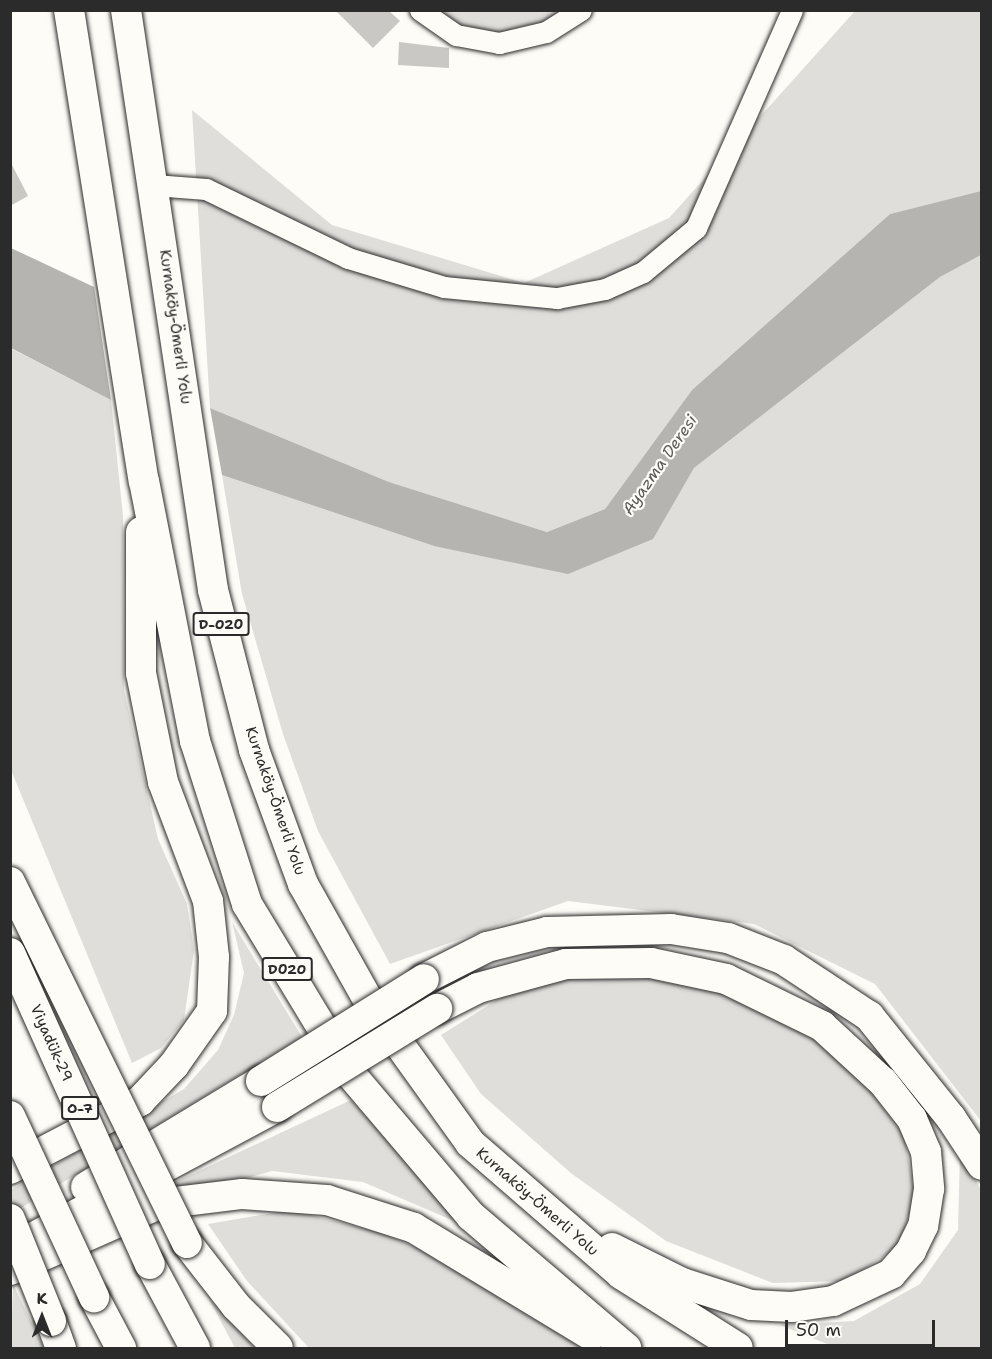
<!DOCTYPE html>
<html>
<head>
<meta charset="utf-8">
<style>
  body { margin:0 }
  #map { position:relative; width:992px; height:1359px; overflow:hidden; background:#fdfcf7; font-family:"Shantell Sans",sans-serif }
  div>[style] { position:absolute }
  [style*='--x'] { left:calc(var(--x)*1px); top:calc(var(--y)*1px); width:calc(var(--w)*1px); rotate:calc(var(--a)*1deg) }
  .green>* { inset:0; background:#dfdeda }
  .water>* { inset:0; background:#b5b4b1 }
  .building>* { inset:0; background:#c9c8c4 }
  .roads { filter:drop-shadow(0 0 2px #2b2b2b) drop-shadow(0 0 2px #2b2b2b) }
  .minor>* { height:21px; margin:-10.5px; padding:0 10.5px; transform-origin:10.5px; border-radius:10.5px; background:#fdfcf7 }
  .highway>* { height:30px; margin:-15px; padding:0 15px; transform-origin:15px; border-radius:15px; background:#fdfcf7 }
  .bridges { filter:drop-shadow(0 0 2px #2b2b2b) drop-shadow(0 0 2px #2b2b2b) }
  .highway-bridge>* { height:30px; margin:-15px; padding:0 15px; transform-origin:15px; border-radius:15px; background:#fdfcf7 }
  span { translate:-50% -50%; white-space:nowrap; text-align:center; line-height:1.15; -webkit-text-stroke:4.5px #fdfcf7; paint-order:stroke }
  .shield-label span { padding:2px 4px; background:#fdfcf7; border:2px solid; border-radius:4px; -webkit-text-stroke-width:0 }
  .shield-label { font-size:14px; color:#2b2b2b; font-weight:700 }
  .street-label { font-size:15px; color:#2b2b2b }
  .water-label { font-size:16px; color:#5b5b5a; font-style:italic }
  .frame { position:absolute; inset:0; border:12px solid #2b2b2b; pointer-events:none }
  .north { position:absolute; left:12px; top:1287px; width:60px; height:60px; -webkit-text-stroke:4px #fdfcf7; paint-order:stroke; rotate:0deg; font-size:16px; font-weight:700; line-height:24px; text-align:center; color:#2b2b2b }
  .north::after { content:''; display:block; margin:auto; width:21px; height:27px; background:#2b2b2b; clip-path:polygon(50% 0,100% 100%,50% 72%,0 100%) }
  .scale { position:absolute; left:785px; top:1320px; width:150px; height:27px; box-sizing:border-box; border:3px solid #2b2b2b; border-top:0; padding-left:8px; font-size:18px; line-height:21px; white-space:nowrap; color:#2b2b2b; -webkit-text-stroke:4px #fdfcf7; paint-order:stroke }
</style>
</head>
<body>
<div id="map">
  <div class="green">
    <div style="clip-path:polygon(436px 11px,562px 11px,539px 25px,497px 37px,457px 27px)"></div>
    <div style="clip-path:polygon(855px 11px,981px 11px,981px 191px,890px 214px,692px 390px,605px 509px,547px 532px,389px 482px,210px 408px,192px 110px,332px 225px,524px 283px,669px 218px)"></div>
    <div style="clip-path:polygon(981px 255px,981px 1121px,875px 984px,754px 924px,568px 901px,390px 964px,318px 831px,283px 734px,242px 594px,222px 475px,434px 546px,652px 539px,694px 468px,940px 277px)"></div>
    <div style="clip-path:polygon(10px 348px,111px 400px,123px 516px,124px 690px,158px 839px,187px 904px,194px 950px,184px 1020px,161px 1048px,132px 1063px,11px 770px)"></div>
    <div style="clip-path:polygon(232px 922px,302px 1037px,11px 1214px,11px 1190px,184px 1089px,218px 1050px,234px 1015px,244px 973px)"></div>
    <div style="clip-path:polygon(586px 965px,666px 968px,780px 1010px,851px 1064px,904px 1136px,915px 1197px,898px 1247px,845px 1281px,773px 1283px,666px 1241px,572px 1174px,481px 1094px,441px 1035px,505px 995px)"></div>
    <div style="clip-path:polygon(351px 1100px,468px 1227px,363px 1182px,272px 1171px,87px 1223px)"></div>
    <div style="clip-path:polygon(960px 1153px,981px 1190px,981px 1348px,837px 1348px,780px 1325px,854px 1321px,920px 1284px,958px 1230px)"></div>
    <div style="clip-path:polygon(290px 1210px,382px 1233px,460px 1266px,594px 1348px,309px 1348px,247px 1281px,208px 1224px)"></div>
    <div style="clip-path:polygon(13px 1284px,44px 1348px,11px 1348px)"></div>
    <div style="clip-path:polygon(209px 1299px,255px 1348px,235px 1348px)"></div>
  </div>
  <div class="water">
    <div style="clip-path:polygon(981px 191px,981px 255px,940px 277px,694px 468px,653px 539px,568px 574px,434px 546px,222px 475px,210px 408px,389px 482px,547px 532px,605px 509px,692px 390px,890px 214px)"></div>
    <div style="clip-path:polygon(11px 248px,94px 287px,111px 400px,11px 348px)"></div>
  </div>
  <div class="building">
    <div style="clip-path:polygon(335px 10px,388px 10px,400px 21px,373px 48px)"></div>
    <div style="clip-path:polygon(399px 42px,449px 48px,449px 68px,398px 65px)"></div>
    <div style="clip-path:polygon(10px 161px,28px 196px,10px 206px)"></div>
  </div>
  <div class="roads">
    <div class="minor">
      <div style="--x:420;--y:10;--w:44;--a:34.8"></div>
      <div style="--x:456;--y:35;--w:44;--a:10.5"></div>
      <div style="--x:499;--y:43;--w:48;--a:-13.2"></div>
      <div style="--x:546;--y:32;--w:41;--a:-32.2"></div>
      <div style="--x:154;--y:185;--w:52;--a:4.4"></div>
      <div style="--x:206;--y:189;--w:158;--a:25.9"></div>
      <div style="--x:348;--y:258;--w:100;--a:16.8"></div>
      <div style="--x:444;--y:287;--w:114;--a:5.6"></div>
      <div style="--x:557;--y:298;--w:49;--a:-10.6"></div>
      <div style="--x:605;--y:289;--w:42;--a:-24.1"></div>
      <div style="--x:643;--y:272;--w:69;--a:-39.7"></div>
      <div style="--x:696;--y:228;--w:238;--a:-66.2"></div>
    </div>
    <div class="highway">
      <div style="--x:69;--y:10;--w:477;--a:81"></div>
      <div style="--x:144;--y:481;--w:265;--a:78.9"></div>
      <div style="--x:195;--y:741;--w:171;--a:72.3"></div>
      <div style="--x:247;--y:904;--w:195;--a:58.8"></div>
      <div style="--x:348;--y:1071;--w:190;--a:49.7"></div>
      <div style="--x:471;--y:1216;--w:204;--a:40.4"></div>
      <div style="--x:126;--y:10;--w:586;--a:81.47"></div>
      <div style="--x:213;--y:590;--w:165;--a:75.6"></div>
      <div style="--x:254;--y:750;--w:143;--a:69.9"></div>
      <div style="--x:303;--y:884;--w:139;--a:60.7"></div>
      <div style="--x:371;--y:1005;--w:170;--a:54.3"></div>
      <div style="--x:470;--y:1143;--w:200;--a:40.9"></div>
      <div style="--x:621;--y:1274;--w:138;--a:32.3"></div>
      <div style="--x:424;--y:979;--w:71;--a:-26.9"></div>
      <div style="--x:487;--y:947;--w:62;--a:-14"></div>
      <div style="--x:547;--y:932;--w:124;--a:-1.4"></div>
      <div style="--x:671;--y:929;--w:58;--a:9"></div>
      <div style="--x:728;--y:938;--w:60;--a:21.4"></div>
      <div style="--x:784;--y:960;--w:102;--a:33.4"></div>
      <div style="--x:869;--y:1016;--w:131;--a:51.2"></div>
      <div style="--x:951;--y:1118;--w:56;--a:56.6"></div>
      <div style="--x:437;--y:1009;--w:46;--a:-27.1"></div>
      <div style="--x:478;--y:988;--w:91;--a:-15.3"></div>
      <div style="--x:566;--y:964;--w:85;--a:-0.7"></div>
      <div style="--x:651;--y:963;--w:77;--a:12"></div>
      <div style="--x:726;--y:979;--w:107;--a:26.1"></div>
      <div style="--x:822;--y:1026;--w:83;--a:42.6"></div>
      <div style="--x:883;--y:1082;--w:47;--a:51.9"></div>
      <div style="--x:912;--y:1119;--w:36;--a:67"></div>
      <div style="--x:926;--y:1152;--w:37;--a:85"></div>
      <div style="--x:929;--y:1189;--w:37;--a:99"></div>
      <div style="--x:923;--y:1226;--w:28;--a:116"></div>
      <div style="--x:911;--y:1251;--w:30;--a:131"></div>
      <div style="--x:891;--y:1274;--w:64;--a:155"></div>
      <div style="--x:833;--y:1301;--w:41;--a:171.7"></div>
      <div style="--x:792;--y:1307;--w:41;--a:-177.2"></div>
      <div style="--x:751;--y:1305;--w:72;--a:-162.3"></div>
      <div style="--x:682;--y:1283;--w:78;--a:-153.4"></div>
      <div style="--x:10;--y:1169;--w:147;--a:-27.6"></div>
      <div style="--x:140;--y:1101;--w:50;--a:-46.6"></div>
      <div style="--x:174;--y:1065;--w:66;--a:-54.9"></div>
      <div style="--x:212;--y:1011;--w:54;--a:-87.9"></div>
      <div style="--x:214;--y:957;--w:56;--a:-96.1"></div>
      <div style="--x:208;--y:901;--w:127;--a:-110.7"></div>
      <div style="--x:163;--y:782;--w:111;--a:-101.4"></div>
      <div style="--x:141;--y:673;--w:141;--a:-90"></div>
      <div style="--x:86;--y:1187;--w:205;--a:-31.2"></div>
      <div style="--x:187;--y:1243;--w:80;--a:52.1"></div>
      <div style="--x:236;--y:1306;--w:59;--a:45"></div>
      <div style="--x:10;--y:1250;--w:303;--a:-28.2"></div>
      <div style="--x:150;--y:1264;--w:95;--a:61.8"></div>
      <div style="--x:10;--y:1270;--w:163;--a:-23.9"></div>
      <div style="--x:159;--y:1204;--w:84;--a:-6.9"></div>
      <div style="--x:242;--y:1194;--w:85;--a:4"></div>
      <div style="--x:327;--y:1200;--w:91;--a:17.8"></div>
      <div style="--x:414;--y:1228;--w:207;--a:31.2"></div>
      <div style="--x:94;--y:1297;--w:58;--a:62.1"></div>
      <div style="--x:51;--y:1321;--w:29;--a:70"></div>
    </div>
  </div>
  <div class="bridges">
    <div class="highway-bridge">
      <div style="--x:10;--y:882;--w:402;--a:63.9"></div>
      <div style="--x:10;--y:953;--w:341;--a:65.8"></div>
      <div style="--x:261;--y:1081;--w:192;--a:-32"></div>
      <div style="--x:277;--y:1107;--w:188;--a:-31.5"></div>
      <div style="--x:10;--y:1116;--w:200;--a:65.1"></div>
      <div style="--x:10;--y:1219;--w:110;--a:68.1"></div>
    </div>
  </div>
  <div class="shield-label">
    <span style="left:221px;top:624px">D-020</span>
    <span style="left:287px;top:969px">D020</span>
    <span style="left:80px;top:1108px">O-7</span>
  </div>
  <div class="street-label">
    <span style="left:175px;top:327px;rotate:82deg">Kurnaköy-Ömerli Yolu</span>
    <span style="left:275px;top:801px;rotate:71deg">Kurnaköy-Ömerli Yolu</span>
    <span style="left:51px;top:1043px;rotate:66deg">Viyadük-29</span>
    <span style="left:537px;top:1202px;rotate:41deg">Kurnaköy-Ömerli Yolu</span>
  </div>
  <div class="water-label">
    <span style="left:660px;top:465px;rotate:-55deg">Ayazma Deresi</span>
  </div>
  <div class="frame"></div>
  <div class="north">K</div>
  <div class="scale">50 m</div>
</div>
</body>
</html>
